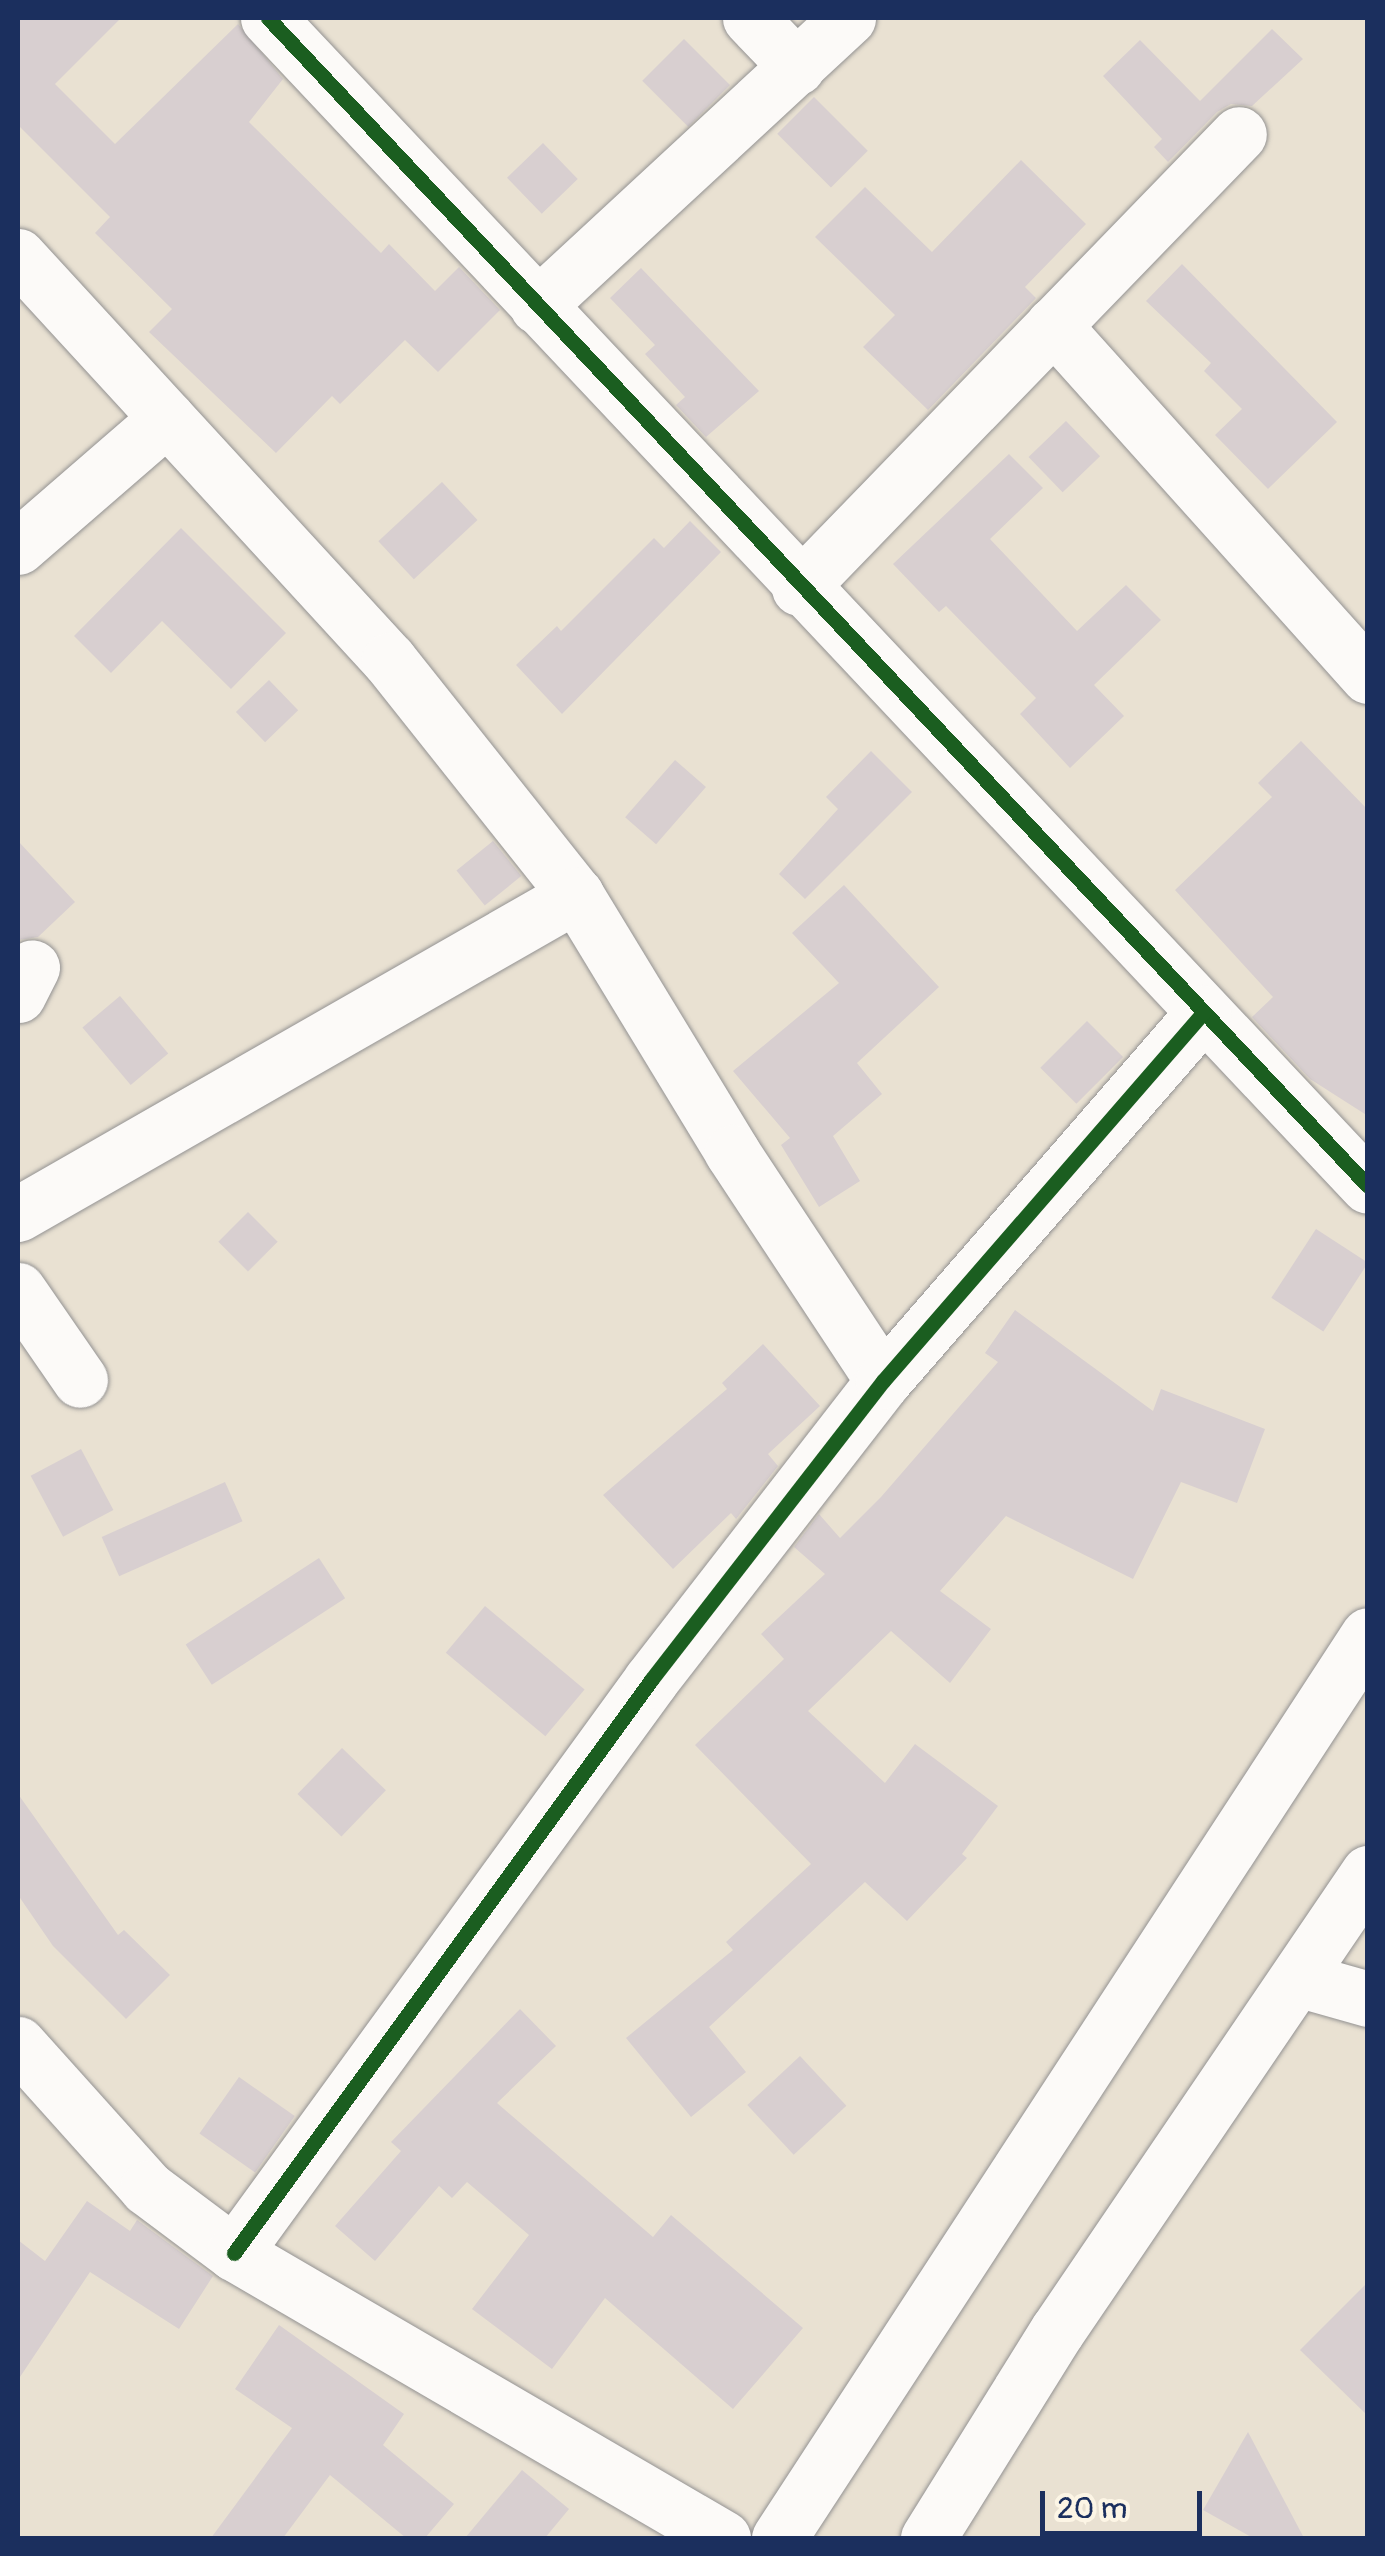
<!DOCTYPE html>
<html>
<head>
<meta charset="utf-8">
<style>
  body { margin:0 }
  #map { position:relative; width:1385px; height:2556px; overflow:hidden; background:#e9e1d2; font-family:Pangolin,sans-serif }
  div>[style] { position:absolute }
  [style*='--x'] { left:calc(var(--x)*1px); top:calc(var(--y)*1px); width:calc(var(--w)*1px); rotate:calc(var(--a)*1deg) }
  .building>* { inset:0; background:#d8cfd0; transform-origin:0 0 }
  .roads { filter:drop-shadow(0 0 2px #939292) drop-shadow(0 0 2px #939292) }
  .minor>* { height:55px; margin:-27.5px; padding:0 27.5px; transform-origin:27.5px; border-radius:27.5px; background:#fcfaf8 }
  .cycleway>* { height:15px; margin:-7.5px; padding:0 7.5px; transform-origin:7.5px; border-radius:7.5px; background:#1b5e20 }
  span { translate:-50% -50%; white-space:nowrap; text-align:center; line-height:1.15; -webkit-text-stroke:8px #fcf5e5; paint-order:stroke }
  .frame { position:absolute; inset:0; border:20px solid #1b2f5e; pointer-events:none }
  .scale { position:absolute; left:1040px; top:2491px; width:162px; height:45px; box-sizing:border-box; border:5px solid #1b2f5e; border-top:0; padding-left:12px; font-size:30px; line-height:35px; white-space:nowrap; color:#1b2f5e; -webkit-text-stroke:8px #fcf5e5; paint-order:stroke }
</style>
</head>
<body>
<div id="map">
  <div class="building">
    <div style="clip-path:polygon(18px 18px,121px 18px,55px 84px,115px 144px,238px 24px,283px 79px,249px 122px,381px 253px,389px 244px,435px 291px,459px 267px,500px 310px,438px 372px,405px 340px,340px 404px,332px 396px,276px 453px,149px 332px,172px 309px,95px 233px,110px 217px,18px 125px)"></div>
    <div style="clip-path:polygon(1272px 29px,1303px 59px,1252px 106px,1231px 104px,1217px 112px,1168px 162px,1154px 147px,1162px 139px,1103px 76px,1140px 40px,1200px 101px)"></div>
    <div style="left:684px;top:39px;width:65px;height:59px;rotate:45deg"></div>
    <div style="left:814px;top:97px;width:76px;height:52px;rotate:45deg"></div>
    <div style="left:543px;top:143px;width:50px;height:50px;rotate:46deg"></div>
    <div style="clip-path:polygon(1021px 160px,1086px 224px,1025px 287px,1036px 298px,928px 410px,863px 347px,895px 315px,815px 237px,865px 187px,932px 252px)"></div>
    <div style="clip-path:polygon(1182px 264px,1337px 422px,1268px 489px,1215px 435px,1242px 409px,1204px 371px,1211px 363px,1146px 301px)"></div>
    <div style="clip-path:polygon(641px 268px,759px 391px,706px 437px,676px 405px,685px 397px,645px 354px,655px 345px,610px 298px)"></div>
    <div style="left:1066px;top:421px;width:49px;height:52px;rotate:46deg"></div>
    <div style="clip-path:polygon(1009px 454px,1043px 488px,990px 539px,1077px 631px,1126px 585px,1161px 620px,1094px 685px,1124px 716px,1070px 768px,1020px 714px,1036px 698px,946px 606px,939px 612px,893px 564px)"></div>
    <div style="left:442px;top:482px;width:52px;height:87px;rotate:47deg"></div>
    <div style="clip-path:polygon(690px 521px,721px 552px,562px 714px,516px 665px,557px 626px,561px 631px,654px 538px,664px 548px)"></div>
    <div style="clip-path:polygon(181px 528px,286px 633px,231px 689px,162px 621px,111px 673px,74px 636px)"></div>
    <div style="left:269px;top:680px;width:42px;height:46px;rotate:46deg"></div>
    <div style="clip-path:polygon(1301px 741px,1368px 810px,1368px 1116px,1310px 1079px,1252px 1017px,1273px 997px,1175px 890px,1272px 797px,1258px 783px)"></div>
    <div style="clip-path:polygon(871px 751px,912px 792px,805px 899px,779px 874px,838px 809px,826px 797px)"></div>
    <div style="left:675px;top:760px;width:41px;height:76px;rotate:41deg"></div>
    <div style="clip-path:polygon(18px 841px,75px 902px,38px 937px,18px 940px)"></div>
    <div style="left:493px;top:841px;width:45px;height:47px;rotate:51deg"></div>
    <div style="clip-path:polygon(844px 885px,939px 987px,857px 1063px,882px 1094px,833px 1136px,860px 1181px,819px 1207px,781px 1145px,790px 1138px,733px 1071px,839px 983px,792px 933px)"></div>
    <div style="left:120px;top:996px;width:75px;height:49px;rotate:50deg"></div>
    <div style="left:1087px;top:1021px;width:51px;height:66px;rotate:45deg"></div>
    <div style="left:248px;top:1212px;width:42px;height:42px;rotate:45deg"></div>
    <div style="left:1316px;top:1229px;width:62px;height:82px;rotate:33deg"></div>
    <div style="clip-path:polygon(1015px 1310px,1153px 1411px,1161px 1389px,1265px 1429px,1237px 1503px,1181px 1482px,1133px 1579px,1006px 1516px,940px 1591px,991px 1629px,950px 1683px,891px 1631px,808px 1711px,885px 1783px,915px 1744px,998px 1806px,962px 1854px,967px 1858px,907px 1921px,865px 1882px,709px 2027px,746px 2072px,691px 2117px,626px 2038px,733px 1950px,726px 1942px,811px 1864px,695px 1745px,784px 1659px,761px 1634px,825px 1574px,794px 1547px,819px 1514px,840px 1538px,881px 1497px,998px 1362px,985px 1353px)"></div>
    <div style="clip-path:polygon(763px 1344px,820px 1406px,768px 1454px,778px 1466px,736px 1519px,731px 1513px,673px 1569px,603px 1495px,727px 1389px,722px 1383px)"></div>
    <div style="left:81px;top:1449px;width:69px;height:57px;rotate:62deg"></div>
    <div style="left:225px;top:1482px;width:43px;height:135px;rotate:66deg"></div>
    <div style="left:319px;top:1558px;width:48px;height:159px;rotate:57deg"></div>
    <div style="left:485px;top:1606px;width:130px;height:61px;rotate:40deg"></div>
    <div style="left:342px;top:1748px;width:61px;height:64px;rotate:44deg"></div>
    <div style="clip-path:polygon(18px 1794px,118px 1935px,124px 1930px,170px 1975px,126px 2019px,53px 1946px,18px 1895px)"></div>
    <div style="clip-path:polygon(520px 2009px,556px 2046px,497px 2103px,653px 2237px,671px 2215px,803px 2328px,733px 2409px,605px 2298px,552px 2369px,472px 2309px,529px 2235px,467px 2182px,452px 2198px,439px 2186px,375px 2261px,335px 2226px,401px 2151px,391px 2142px)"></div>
    <div style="left:800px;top:2056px;width:68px;height:72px;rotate:47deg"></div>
    <div style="left:239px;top:2077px;width:68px;height:69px;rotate:35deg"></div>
    <div style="clip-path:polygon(87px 2201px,130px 2231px,137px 2220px,213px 2276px,179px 2329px,90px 2272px,18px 2380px,18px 2240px,45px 2261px)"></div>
    <div style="clip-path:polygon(1368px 2282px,1368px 2416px,1300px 2350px)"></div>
    <div style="clip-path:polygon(279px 2325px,404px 2414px,383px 2445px,454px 2504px,425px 2538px,406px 2538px,330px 2475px,283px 2538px,211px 2538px,292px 2428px,235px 2389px)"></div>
    <div style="clip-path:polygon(1248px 2432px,1304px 2538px,1253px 2538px,1203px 2510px)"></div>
    <div style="clip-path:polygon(522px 2470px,569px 2509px,545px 2538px,465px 2538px)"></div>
  </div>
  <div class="roads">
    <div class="minor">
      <div style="--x:268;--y:18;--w:1604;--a:46.72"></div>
      <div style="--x:750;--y:18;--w:68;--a:46.2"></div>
      <div style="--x:18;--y:256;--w:549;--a:47.44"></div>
      <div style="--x:389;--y:660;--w:300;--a:51.5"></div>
      <div style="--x:576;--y:895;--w:301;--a:58.7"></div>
      <div style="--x:732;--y:1152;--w:274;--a:56.6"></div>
      <div style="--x:537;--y:306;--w:424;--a:-42.8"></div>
      <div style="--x:1053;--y:325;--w:472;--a:48.1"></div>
      <div style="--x:18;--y:547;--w:197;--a:-40.9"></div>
      <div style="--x:799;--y:588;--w:632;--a:-45.9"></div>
      <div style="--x:18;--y:995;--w:31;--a:-63"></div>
      <div style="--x:18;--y:1214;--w:643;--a:-29.76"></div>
      <div style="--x:18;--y:1290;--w:109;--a:55.4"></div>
      <div style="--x:1301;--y:1980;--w:70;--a:15.8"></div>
      <div style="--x:18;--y:2044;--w:193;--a:48.1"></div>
      <div style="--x:147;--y:2188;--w:109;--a:36.8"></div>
      <div style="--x:234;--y:2253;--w:566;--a:30.23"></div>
      <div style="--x:234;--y:2253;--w:709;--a:-53.95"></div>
      <div style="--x:651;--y:1680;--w:378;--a:-52.2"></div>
      <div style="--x:883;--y:1381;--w:488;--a:-49"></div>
      <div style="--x:779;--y:2538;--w:1078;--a:-56.88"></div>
      <div style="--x:928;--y:2538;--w:244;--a:-58.1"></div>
      <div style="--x:1057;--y:2331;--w:554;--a:-55.82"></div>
    </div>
  </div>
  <div class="cycleway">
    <div style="--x:268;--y:18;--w:1604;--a:46.72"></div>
    <div style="--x:234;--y:2253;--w:709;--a:-53.95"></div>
    <div style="--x:651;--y:1680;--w:378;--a:-52.2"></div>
    <div style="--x:883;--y:1381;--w:488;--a:-49"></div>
  </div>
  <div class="frame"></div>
  <div class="scale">20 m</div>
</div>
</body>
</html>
